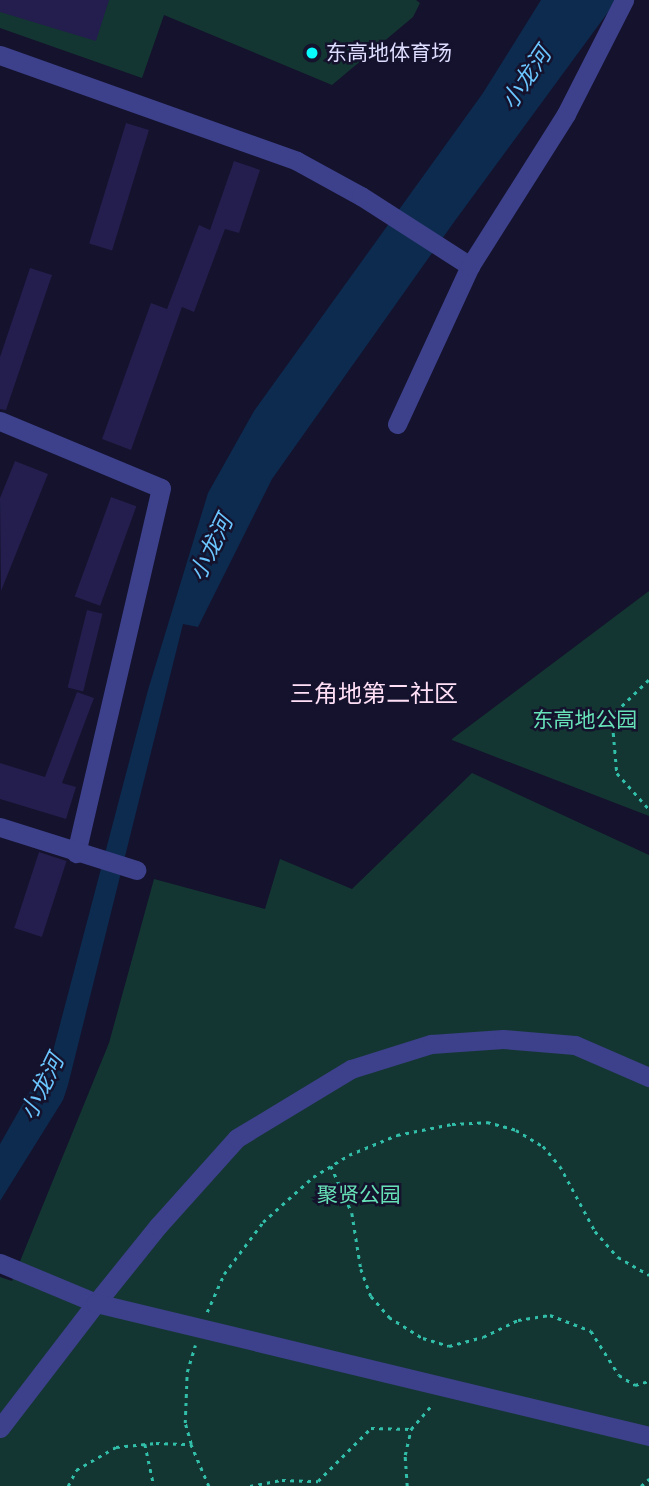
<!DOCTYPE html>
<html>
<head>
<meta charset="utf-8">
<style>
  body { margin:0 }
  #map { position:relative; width:649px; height:1486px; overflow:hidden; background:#14122c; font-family:Poppins,"Noto Sans SC",sans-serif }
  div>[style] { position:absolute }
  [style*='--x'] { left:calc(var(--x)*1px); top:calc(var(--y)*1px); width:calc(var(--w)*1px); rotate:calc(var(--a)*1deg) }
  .green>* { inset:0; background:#143632 }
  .water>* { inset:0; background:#0d2b4f }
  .building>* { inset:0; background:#231e4d; transform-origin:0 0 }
  .path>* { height:2.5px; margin-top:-1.25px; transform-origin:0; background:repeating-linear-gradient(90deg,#31bfaa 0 3.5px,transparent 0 8.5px) }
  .minor>* { height:19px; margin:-9.5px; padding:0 9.5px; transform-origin:9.5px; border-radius:9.5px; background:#3d408b }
  .dots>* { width:19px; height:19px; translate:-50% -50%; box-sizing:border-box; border:4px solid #14122c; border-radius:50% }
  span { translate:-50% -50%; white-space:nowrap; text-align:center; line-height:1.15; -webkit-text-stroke:5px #14122c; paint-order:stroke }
  .poi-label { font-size:21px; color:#deddff }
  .left { translate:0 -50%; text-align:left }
  .park-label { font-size:21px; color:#67e1b8 }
  .water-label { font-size:23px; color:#6bc6ff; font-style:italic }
  .quarter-label { font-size:24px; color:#ffdff6 }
</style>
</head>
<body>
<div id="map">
  <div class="green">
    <div style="clip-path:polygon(0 0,416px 0,420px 3px,413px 17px,332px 85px,164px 15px,142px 78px,0 28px)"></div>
    <div style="clip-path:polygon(649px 591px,649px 816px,452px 740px,452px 739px)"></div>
    <div style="clip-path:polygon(472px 773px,649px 855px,649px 1486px,0 1486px,0 1277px,12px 1281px,109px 1043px,154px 879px,265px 909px,280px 859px,352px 889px)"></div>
  </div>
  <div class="water">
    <div style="clip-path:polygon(541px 0,617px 0,454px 222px,272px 479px,198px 627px,183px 624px,68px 1085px,63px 1100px,0 1201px,0 1144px,53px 1051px,148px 690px,208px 493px,254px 411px,483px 93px)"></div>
  </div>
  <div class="building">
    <div style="clip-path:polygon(0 0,109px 0,96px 41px,0 12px)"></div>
    <div style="left:126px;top:123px;width:24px;height:126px;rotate:17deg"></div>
    <div style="clip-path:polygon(234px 161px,260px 170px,239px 233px,225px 229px,194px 312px,182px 307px,131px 450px,102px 439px,151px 303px,167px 309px,199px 225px,210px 230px)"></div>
    <div style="clip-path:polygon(30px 268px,52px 275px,6px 410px,0 409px,0 357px)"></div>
    <div style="clip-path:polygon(15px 461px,48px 474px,1px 591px,0 498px)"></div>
    <div style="left:111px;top:497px;width:27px;height:106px;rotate:20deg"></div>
    <div style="left:87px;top:610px;width:16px;height:80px;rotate:14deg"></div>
    <div style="clip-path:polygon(77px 692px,94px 698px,62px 783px,76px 787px,66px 819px,0 799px,0 763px,45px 777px)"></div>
    <div style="left:39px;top:852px;width:29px;height:80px;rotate:18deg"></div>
  </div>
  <div class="path">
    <div style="--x:649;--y:680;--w:52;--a:135.8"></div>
    <div style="--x:612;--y:716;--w:57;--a:85"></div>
    <div style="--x:617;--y:773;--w:48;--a:48.4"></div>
    <div style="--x:331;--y:1166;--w:51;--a:65.9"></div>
    <div style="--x:352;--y:1213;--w:57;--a:80.9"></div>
    <div style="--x:361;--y:1269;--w:29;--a:70"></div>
    <div style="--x:371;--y:1296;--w:28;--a:49"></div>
    <div style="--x:389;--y:1317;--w:40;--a:32"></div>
    <div style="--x:423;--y:1338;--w:27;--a:17"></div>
    <div style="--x:449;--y:1346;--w:35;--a:-15"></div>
    <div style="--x:483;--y:1337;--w:39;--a:-26"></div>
    <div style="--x:518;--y:1320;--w:32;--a:-9"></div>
    <div style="--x:550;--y:1315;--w:44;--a:21.3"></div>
    <div style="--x:591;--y:1331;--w:52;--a:57.5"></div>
    <div style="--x:619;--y:1375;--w:19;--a:32"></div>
    <div style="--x:635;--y:1385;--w:15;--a:-16"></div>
    <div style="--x:207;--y:1312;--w:42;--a:-65.9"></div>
    <div style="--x:224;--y:1274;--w:65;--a:-53.1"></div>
    <div style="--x:263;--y:1222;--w:67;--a:-42"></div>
    <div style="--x:313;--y:1177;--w:42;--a:-31.4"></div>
    <div style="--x:349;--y:1155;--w:52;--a:-22.6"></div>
    <div style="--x:397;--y:1135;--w:56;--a:-11.3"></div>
    <div style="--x:452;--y:1124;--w:35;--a:-3"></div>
    <div style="--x:487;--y:1122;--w:30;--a:15"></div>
    <div style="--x:516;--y:1130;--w:31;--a:31"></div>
    <div style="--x:543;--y:1146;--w:26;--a:50"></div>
    <div style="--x:560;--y:1166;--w:74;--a:61.7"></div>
    <div style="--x:595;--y:1231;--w:35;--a:49"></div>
    <div style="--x:618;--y:1257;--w:36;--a:30"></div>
    <div style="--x:145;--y:1444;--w:43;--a:77.9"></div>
    <div style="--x:191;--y:1444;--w:46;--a:66.8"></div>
    <div style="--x:68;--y:1486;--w:18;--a:-63"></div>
    <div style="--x:76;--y:1470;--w:46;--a:-29.9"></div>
    <div style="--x:116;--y:1447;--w:40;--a:-5.7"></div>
    <div style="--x:156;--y:1443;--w:35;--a:2"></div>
    <div style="--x:191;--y:1444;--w:22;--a:-106"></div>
    <div style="--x:185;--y:1423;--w:51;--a:-87.8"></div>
    <div style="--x:187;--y:1372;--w:28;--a:-73"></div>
    <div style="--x:250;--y:1486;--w:33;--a:-11"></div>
    <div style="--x:282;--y:1480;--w:36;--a:2"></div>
    <div style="--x:318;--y:1481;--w:75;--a:-45"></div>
    <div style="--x:371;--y:1428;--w:40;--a:1.4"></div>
    <div style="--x:407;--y:1486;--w:31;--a:-94"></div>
    <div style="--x:405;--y:1455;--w:27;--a:-77"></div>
    <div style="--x:411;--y:1429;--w:33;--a:-49"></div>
    <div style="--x:641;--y:1486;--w:11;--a:-41"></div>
  </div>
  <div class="minor">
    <div style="--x:0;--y:55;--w:315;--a:19.6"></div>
    <div style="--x:297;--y:161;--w:73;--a:28.7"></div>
    <div style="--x:361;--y:196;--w:130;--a:32.7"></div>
    <div style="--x:0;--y:421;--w:174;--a:22.6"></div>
    <div style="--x:161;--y:488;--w:375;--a:103.1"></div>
    <div style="--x:397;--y:424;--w:174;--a:-65.2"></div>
    <div style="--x:470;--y:266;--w:180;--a:-57.7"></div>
    <div style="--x:566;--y:114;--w:128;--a:-63"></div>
    <div style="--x:0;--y:827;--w:143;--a:17.5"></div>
    <div style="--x:0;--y:1263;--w:104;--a:22.6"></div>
    <div style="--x:96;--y:1303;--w:99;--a:-51.2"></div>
    <div style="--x:158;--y:1226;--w:118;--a:-48.1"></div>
    <div style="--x:237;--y:1138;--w:133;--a:-31.2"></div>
    <div style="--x:351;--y:1069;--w:84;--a:-17.4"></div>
    <div style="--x:431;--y:1044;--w:72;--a:-4"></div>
    <div style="--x:503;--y:1039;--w:72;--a:4.8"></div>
    <div style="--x:575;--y:1045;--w:81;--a:23.4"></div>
    <div style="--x:0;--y:1428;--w:158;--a:-52.5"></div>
    <div style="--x:96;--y:1303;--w:569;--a:13.52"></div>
  </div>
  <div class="dots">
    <div style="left:312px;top:53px;background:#09fafe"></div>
  </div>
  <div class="poi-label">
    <span class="left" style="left:326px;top:53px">东高地体育场</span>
  </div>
  <div class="park-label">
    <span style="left:585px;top:720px">东高地公园</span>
    <span style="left:359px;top:1195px">聚贤公园</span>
  </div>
  <div class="water-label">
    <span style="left:526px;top:78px;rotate:-56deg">小龙河</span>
    <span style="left:211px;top:548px;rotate:-64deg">小龙河</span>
    <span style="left:42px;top:1087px;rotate:-64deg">小龙河</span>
  </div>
  <div class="quarter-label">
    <span style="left:374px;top:694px">三角地第二社区</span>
  </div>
</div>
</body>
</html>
